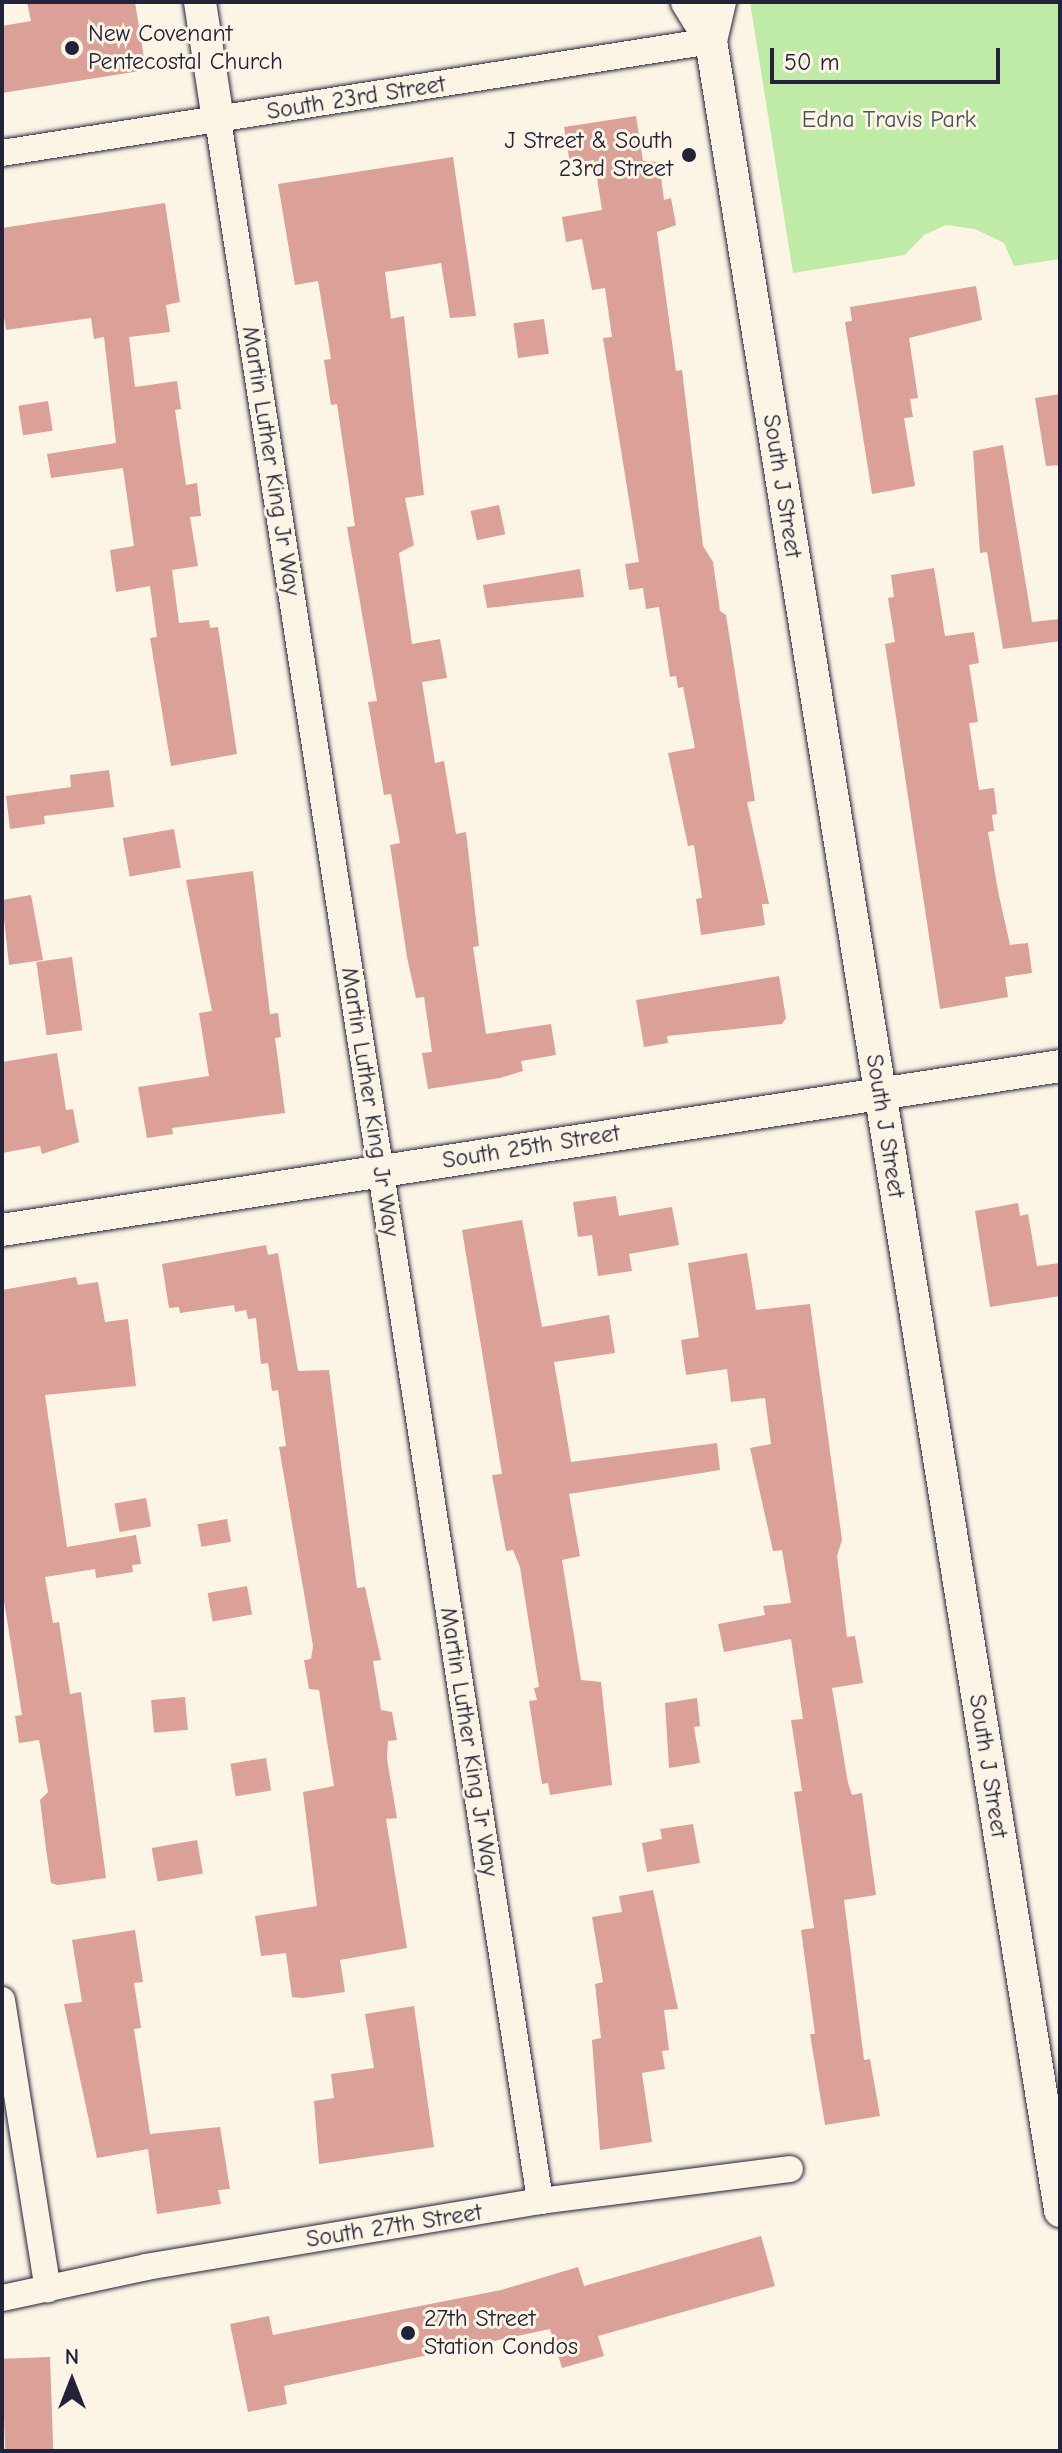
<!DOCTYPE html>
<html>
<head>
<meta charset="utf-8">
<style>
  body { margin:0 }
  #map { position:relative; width:1062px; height:2453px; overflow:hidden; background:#fcf5e5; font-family:"Comic Neue",sans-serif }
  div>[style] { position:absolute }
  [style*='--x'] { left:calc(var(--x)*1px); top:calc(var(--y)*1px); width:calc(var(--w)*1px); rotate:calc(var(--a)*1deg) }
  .green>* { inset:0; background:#c0eba7 }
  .building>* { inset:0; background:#dba199; transform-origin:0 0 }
  .roads { filter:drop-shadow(0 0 2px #22223b) drop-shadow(0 0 2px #22223b) }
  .minor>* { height:26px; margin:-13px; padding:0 13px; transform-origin:13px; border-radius:13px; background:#fcf5e5 }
  .tertiary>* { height:32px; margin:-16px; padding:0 16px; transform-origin:16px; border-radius:16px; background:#fcf5e5 }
  .dots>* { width:22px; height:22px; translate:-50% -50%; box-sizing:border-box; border:4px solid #fcf5e5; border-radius:50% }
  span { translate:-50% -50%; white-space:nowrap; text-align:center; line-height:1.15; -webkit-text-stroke:6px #fcf5e5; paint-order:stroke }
  .poi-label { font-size:24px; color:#22223b }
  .left { translate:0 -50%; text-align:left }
  .right { translate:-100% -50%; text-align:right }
  .street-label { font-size:24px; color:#22223b }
  .park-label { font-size:24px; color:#4a5456 }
  .frame { position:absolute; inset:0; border:4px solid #22223b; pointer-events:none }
  .north { position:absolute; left:32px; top:2341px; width:80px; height:80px; -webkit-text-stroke:6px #fcf5e5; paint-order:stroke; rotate:0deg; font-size:22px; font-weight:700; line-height:32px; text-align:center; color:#22223b }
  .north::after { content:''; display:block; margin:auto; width:28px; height:36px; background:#22223b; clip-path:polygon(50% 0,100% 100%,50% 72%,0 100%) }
  .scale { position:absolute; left:770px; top:48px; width:230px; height:36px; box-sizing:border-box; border:4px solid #22223b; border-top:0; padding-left:10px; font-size:24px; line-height:28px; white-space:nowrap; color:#22223b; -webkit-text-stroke:6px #fcf5e5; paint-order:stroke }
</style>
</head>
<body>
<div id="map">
  <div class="green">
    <div style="clip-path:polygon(750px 2px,1060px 2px,1060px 259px,1014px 266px,1004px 243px,975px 229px,946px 225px,924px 235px,905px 255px,793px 273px)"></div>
  </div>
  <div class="building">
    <div style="clip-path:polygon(27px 2px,135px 2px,146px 70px,2px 93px,2px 26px,31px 21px)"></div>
    <div style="clip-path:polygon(636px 116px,643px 161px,659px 162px,664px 200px,671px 198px,676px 225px,657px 232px,676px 371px,682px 370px,703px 546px,713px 562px,720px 611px,726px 615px,755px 801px,747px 802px,769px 904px,762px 904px,765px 925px,701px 935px,696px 899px,702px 898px,694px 845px,688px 846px,668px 753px,695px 748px,683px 687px,678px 688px,676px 676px,670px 677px,659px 607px,646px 609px,643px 588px,629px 590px,625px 564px,639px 562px,638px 556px,603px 338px,612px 337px,605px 288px,592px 290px,582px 239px,566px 242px,562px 217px,602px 210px,594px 160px,570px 164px,564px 127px)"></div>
    <div style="clip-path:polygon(453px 157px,476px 316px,450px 318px,441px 263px,385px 272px,391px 319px,404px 316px,424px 495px,405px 498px,414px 545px,399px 553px,412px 644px,440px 639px,447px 678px,422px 682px,435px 763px,444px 761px,456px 834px,466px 832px,479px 946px,473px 947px,486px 1034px,551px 1024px,556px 1055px,521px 1061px,523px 1071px,500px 1078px,428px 1089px,422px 1053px,432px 1052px,424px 997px,416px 998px,407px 957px,390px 845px,400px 843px,391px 794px,384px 795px,368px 702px,377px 701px,347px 527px,355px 526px,337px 404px,331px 405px,324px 360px,331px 359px,318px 281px,295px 285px,278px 184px)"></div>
    <div style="clip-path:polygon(165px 203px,180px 302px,166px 305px,170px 332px,129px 337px,135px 387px,177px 381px,181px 409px,175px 410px,186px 485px,197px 483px,201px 516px,190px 517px,198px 566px,172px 570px,179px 623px,209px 620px,210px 628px,218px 627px,237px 754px,171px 766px,150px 638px,157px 637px,150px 586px,116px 592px,110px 550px,134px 546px,123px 468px,51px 478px,47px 454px,116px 443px,104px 337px,94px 339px,91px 318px,6px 330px,2px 304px,2px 228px)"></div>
    <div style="clip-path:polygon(976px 286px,982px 320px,909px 338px,918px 398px,910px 399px,913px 417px,904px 418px,915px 486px,872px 494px,845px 322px,852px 321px,850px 307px)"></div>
    <div style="left:544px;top:319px;width:35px;height:31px;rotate:82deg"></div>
    <div style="clip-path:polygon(1060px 394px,1060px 465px,1046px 466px,1035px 398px)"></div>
    <div style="left:48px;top:401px;width:30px;height:30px;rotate:81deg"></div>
    <div style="clip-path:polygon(1003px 445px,1032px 622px,1060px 619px,1060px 641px,1003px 649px,987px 552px,980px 553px,973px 451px)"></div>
    <div style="left:499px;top:505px;width:30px;height:29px;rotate:78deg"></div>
    <div style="clip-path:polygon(934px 568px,945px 636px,974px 632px,979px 663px,969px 665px,978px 722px,969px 723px,979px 790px,994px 788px,997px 814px,992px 815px,994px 831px,988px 832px,998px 891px,1010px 945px,1028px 943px,1032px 973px,1005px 977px,1008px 997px,940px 1009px,885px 644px,895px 642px,888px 598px,894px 597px,891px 575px)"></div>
    <div style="clip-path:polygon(580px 569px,584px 597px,487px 608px,483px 585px)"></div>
    <div style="clip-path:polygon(109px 770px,114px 807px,44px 816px,45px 824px,10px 829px,6px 796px,71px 787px,70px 775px)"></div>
    <div style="left:174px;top:829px;width:39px;height:52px;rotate:80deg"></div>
    <div style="clip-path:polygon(253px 871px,270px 1014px,278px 1013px,281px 1037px,275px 1038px,285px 1113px,172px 1128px,173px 1134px,147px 1138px,138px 1087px,209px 1076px,199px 1013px,212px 1011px,186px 880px)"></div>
    <div style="clip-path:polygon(31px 895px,43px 960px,9px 965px,2px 900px)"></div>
    <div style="left:72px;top:957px;width:74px;height:36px;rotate:82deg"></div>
    <div style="clip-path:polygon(779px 976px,786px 1018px,782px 1024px,667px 1036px,668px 1043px,644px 1047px,636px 1000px)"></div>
    <div style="clip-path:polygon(57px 1053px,66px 1110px,73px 1109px,79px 1142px,42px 1154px,40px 1146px,2px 1153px,2px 1062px)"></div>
    <div style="clip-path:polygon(616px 1196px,619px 1216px,672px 1207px,679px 1245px,629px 1254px,632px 1271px,598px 1276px,592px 1235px,578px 1237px,573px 1202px)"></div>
    <div style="clip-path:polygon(1018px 1203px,1020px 1216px,1028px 1214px,1037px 1266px,1060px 1263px,1060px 1296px,990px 1307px,975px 1211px)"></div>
    <div style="clip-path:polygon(522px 1220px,542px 1327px,609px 1315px,615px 1353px,554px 1362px,571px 1462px,717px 1443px,720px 1470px,569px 1494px,580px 1556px,562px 1560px,581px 1680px,601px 1682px,612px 1785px,550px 1795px,548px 1783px,542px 1784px,529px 1701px,537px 1700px,534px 1688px,539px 1687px,520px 1567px,513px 1550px,506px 1551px,492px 1475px,502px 1474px,462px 1230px)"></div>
    <div style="clip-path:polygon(266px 1245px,268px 1255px,278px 1253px,298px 1371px,329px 1370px,357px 1588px,365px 1587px,381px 1660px,373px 1661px,381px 1710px,392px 1712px,397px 1740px,388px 1741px,387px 1759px,397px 1818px,386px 1819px,407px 1948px,340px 1960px,345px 1992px,303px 1998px,292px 1997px,286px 1953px,261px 1956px,255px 1916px,317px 1906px,303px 1792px,334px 1786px,319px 1690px,309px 1689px,304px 1660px,311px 1659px,313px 1646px,279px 1447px,286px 1446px,278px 1390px,272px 1391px,268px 1363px,261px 1364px,256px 1318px,248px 1319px,246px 1310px,235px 1312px,234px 1305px,180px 1313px,179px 1307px,169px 1308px,162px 1264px)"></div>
    <div style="clip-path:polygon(747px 1253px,756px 1310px,810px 1304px,842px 1540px,837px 1556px,847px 1637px,855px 1636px,863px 1683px,832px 1688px,848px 1783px,852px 1795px,862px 1793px,876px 1895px,844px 1900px,864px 2060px,870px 2059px,880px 2116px,825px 2125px,810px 2034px,815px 2034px,801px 1930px,814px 1928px,794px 1792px,802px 1791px,791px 1720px,803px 1719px,791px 1639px,724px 1652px,718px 1624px,765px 1615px,763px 1606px,791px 1603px,782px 1550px,773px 1551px,750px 1448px,771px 1444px,765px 1398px,731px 1402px,727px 1369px,686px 1375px,681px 1340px,699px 1337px,688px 1263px)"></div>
    <div style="clip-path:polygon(76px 1277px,78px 1285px,98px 1282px,105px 1322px,128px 1319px,136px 1386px,45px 1395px,67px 1547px,136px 1535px,141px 1564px,132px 1565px,133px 1572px,96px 1578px,95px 1569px,45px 1577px,53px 1623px,59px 1622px,70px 1694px,81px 1692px,106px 1878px,58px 1885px,51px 1883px,46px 1849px,40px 1800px,48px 1792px,39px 1740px,19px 1743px,15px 1716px,22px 1715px,2px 1588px,2px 1290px)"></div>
    <div style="left:146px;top:1498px;width:29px;height:32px;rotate:80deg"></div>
    <div style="left:227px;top:1519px;width:23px;height:30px;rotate:80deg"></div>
    <div style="left:247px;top:1586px;width:29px;height:40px;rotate:80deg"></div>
    <div style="left:185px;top:1697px;width:33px;height:34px;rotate:85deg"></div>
    <div style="clip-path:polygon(697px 1698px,700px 1726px,694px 1727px,700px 1763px,669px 1768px,665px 1703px)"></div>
    <div style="left:266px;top:1758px;width:33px;height:36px;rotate:81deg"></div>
    <div style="clip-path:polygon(693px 1824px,700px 1863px,647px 1872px,642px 1843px,662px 1839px,660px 1829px)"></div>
    <div style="left:197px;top:1840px;width:34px;height:46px;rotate:80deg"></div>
    <div style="clip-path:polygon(653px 1890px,678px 2009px,664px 2010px,669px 2050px,662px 2051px,665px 2069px,642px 2073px,652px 2142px,600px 2150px,592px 2040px,601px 2038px,595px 1984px,603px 1982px,592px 1917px,622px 1912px,619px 1896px)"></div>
    <div style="clip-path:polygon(135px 1930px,143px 1982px,134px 1983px,141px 2028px,134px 2029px,150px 2134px,220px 2127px,230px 2189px,218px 2190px,221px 2204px,157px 2214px,148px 2149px,97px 2158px,64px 2004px,82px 2002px,72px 1940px)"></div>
    <div style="clip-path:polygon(414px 2006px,434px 2147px,319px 2164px,314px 2101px,334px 2098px,331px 2074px,374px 2068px,365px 2014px)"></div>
    <div style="clip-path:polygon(761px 2236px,775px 2286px,598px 2336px,604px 2356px,562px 2368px,550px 2329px,284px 2386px,287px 2404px,248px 2412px,230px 2324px,269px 2316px,273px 2335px,501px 2290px,578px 2267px,584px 2286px)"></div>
    <div style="left:50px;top:2357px;width:94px;height:48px;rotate:88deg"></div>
  </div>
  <div class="roads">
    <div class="minor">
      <div style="--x:218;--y:120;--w:2106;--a:81.2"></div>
      <div style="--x:2;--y:153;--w:718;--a:-8.98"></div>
      <div style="--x:2;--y:2000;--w:293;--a:81"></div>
      <div style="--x:2;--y:2298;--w:147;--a:-12.1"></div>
      <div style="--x:146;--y:2267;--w:399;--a:-9.5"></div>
      <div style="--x:540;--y:2201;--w:252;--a:-7.3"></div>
    </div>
    <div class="tertiary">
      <div style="--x:200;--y:2;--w:119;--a:81.3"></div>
      <div style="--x:687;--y:2;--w:46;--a:58.4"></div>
      <div style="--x:711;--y:41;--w:2198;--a:80.86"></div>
      <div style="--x:711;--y:41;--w:40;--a:-77"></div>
      <div style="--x:2;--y:1230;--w:1071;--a:-8.81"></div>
    </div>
  </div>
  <div class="dots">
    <div style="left:72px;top:48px;background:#22223b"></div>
    <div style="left:689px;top:155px;background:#22223b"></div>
    <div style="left:408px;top:2333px;background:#22223b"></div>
  </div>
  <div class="poi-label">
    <span class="left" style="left:88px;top:48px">New Covenant<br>Pentecostal Church</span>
    <span class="right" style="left:673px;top:155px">J Street &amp; South<br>23rd Street</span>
    <span class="left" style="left:424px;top:2333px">27th Street<br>Station Condos</span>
  </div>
  <div class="street-label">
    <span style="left:356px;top:98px;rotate:-9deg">South 23rd Street</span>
    <span style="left:271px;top:461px;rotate:81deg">Martin Luther King Jr Way</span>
    <span style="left:782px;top:486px;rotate:81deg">South J Street</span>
    <span style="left:370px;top:1102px;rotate:81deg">Martin Luther King Jr Way</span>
    <span style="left:885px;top:1126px;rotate:81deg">South J Street</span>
    <span style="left:531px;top:1147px;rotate:-9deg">South 25th Street</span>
    <span style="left:469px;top:1742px;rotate:81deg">Martin Luther King Jr Way</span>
    <span style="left:988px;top:1766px;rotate:81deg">South J Street</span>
    <span style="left:394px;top:2226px;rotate:-9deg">South 27th Street</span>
  </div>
  <div class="park-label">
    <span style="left:889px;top:120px">Edna Travis Park</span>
  </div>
  <div class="frame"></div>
  <div class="north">N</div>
  <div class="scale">50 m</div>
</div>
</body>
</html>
